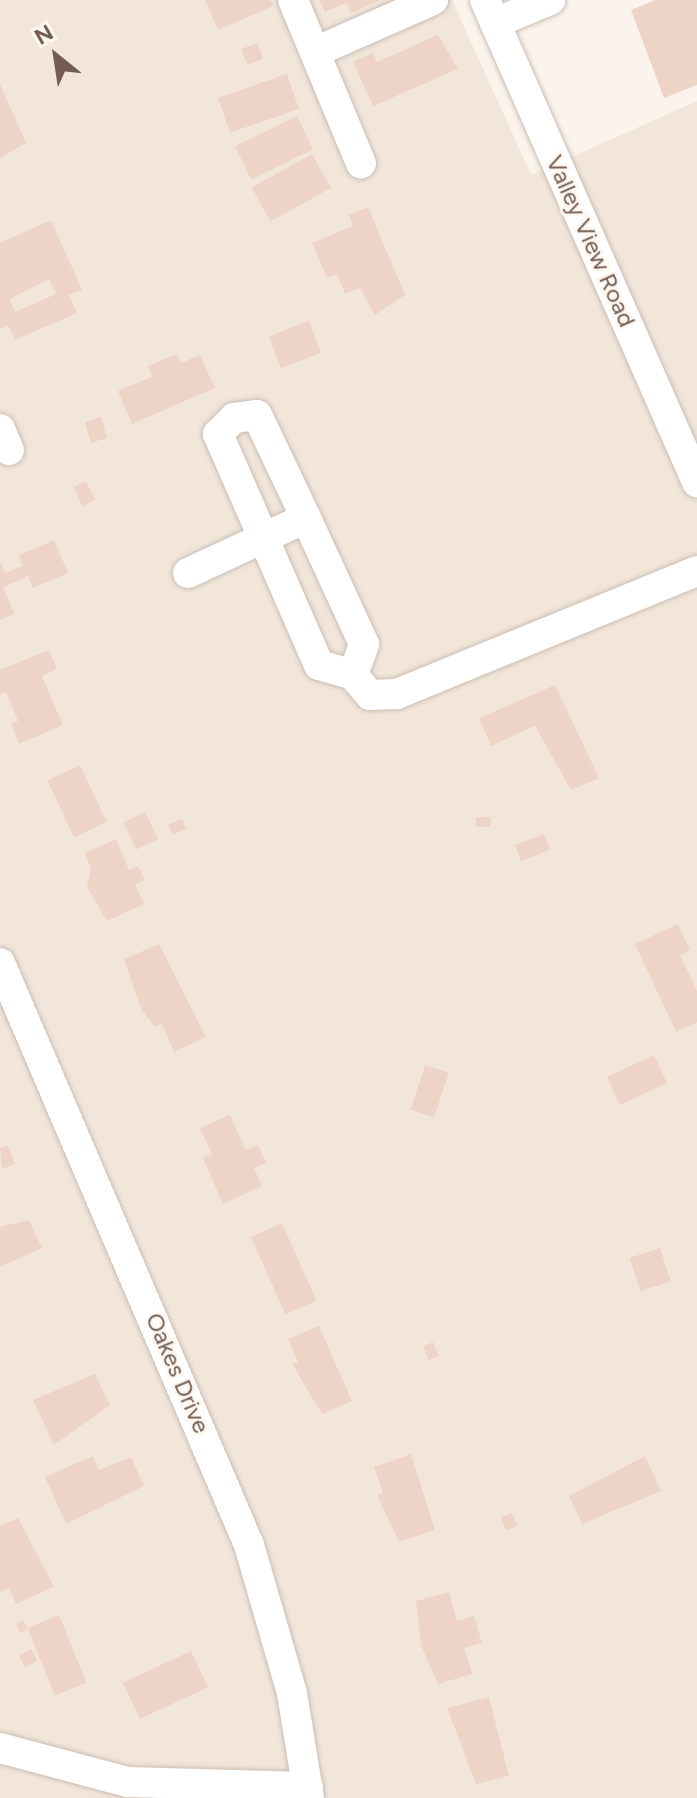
<!DOCTYPE html>
<html>
<head>
<meta charset="utf-8">
<style>
  body { margin:0 }
  #map { position:relative; width:697px; height:1798px; overflow:hidden; background:#fbf4ec; font-family:Figtree,sans-serif }
  div>[style] { position:absolute }
  [style*='--x'] { left:calc(var(--x)*1px); top:calc(var(--y)*1px); width:calc(var(--w)*1px); rotate:calc(var(--a)*1deg) }
  .residential>* { inset:0; background:#f2e6db }
  .building>* { inset:0; background:#edd4c6; transform-origin:0 0 }
  .roads { filter:drop-shadow(0 0 2px #ccbdb2) drop-shadow(0 0 2px #ccbdb2) }
  .minor>* { height:30px; margin:-15px; padding:0 15px; transform-origin:15px; border-radius:15px; background:#fff }
  span { translate:-50% -50%; white-space:nowrap; text-align:center; line-height:1.15; -webkit-text-stroke:6px #fdf8f2; paint-order:stroke }
  .street-label { font-size:24px; color:#745c51 }
  .north { position:absolute; left:16px; top:16px; width:80px; height:80px; -webkit-text-stroke:6px #fdf8f2; paint-order:stroke; rotate:330deg; font-size:22px; font-weight:700; line-height:32px; text-align:center; color:#745c51 }
  .north::after { content:''; display:block; margin:auto; width:28px; height:36px; background:#745c51; clip-path:polygon(50% 0,100% 100%,50% 72%,0 100%) }
</style>
</head>
<body>
<div id="map">
  <div class="residential">
    <div style="clip-path:polygon(0 0,452px 0,531px 175px,697px 101px,697px 1798px,0 1798px)"></div>
  </div>
  <div class="building">
    <div style="clip-path:polygon(205px 0,271px 0,273px 6px,218px 30px)"></div>
    <div style="clip-path:polygon(319px 0,380px 0,351px 13px,346px 3px,325px 12px)"></div>
    <div style="clip-path:polygon(655px 0,697px 0,697px 85px,664px 98px,631px 10px)"></div>
    <div style="clip-path:polygon(438px 35px,458px 69px,373px 106px,353px 62px,373px 53px,377px 62px)"></div>
    <div style="left:257px;top:43px;width:17px;height:17px;rotate:69deg"></div>
    <div style="left:287px;top:74px;width:37px;height:73px;rotate:71deg"></div>
    <div style="clip-path:polygon(0 84px,26px 143px,0 158px)"></div>
    <div style="left:297px;top:116px;width:37px;height:69px;rotate:64deg"></div>
    <div style="left:312px;top:154px;width:39px;height:69px;rotate:61deg"></div>
    <div style="clip-path:polygon(368px 207px,405px 295px,375px 315px,360px 288px,345px 294px,337px 274px,327px 278px,312px 243px,353px 226px,349px 215px)"></div>
    <div style="clip-path:polygon(evenodd,51px 220px,82px 290px,69px 295px,77px 313px,15px 340px,8px 325px,0 329px,0 243px,51px 220px,49px 279px,56px 294px,15px 312px,10px 299px,49px 279px)"></div>
    <div style="left:309px;top:321px;width:34px;height:43px;rotate:69deg"></div>
    <div style="clip-path:polygon(177px 354px,181px 363px,200px 355px,215px 388px,132px 424px,118px 391px,152px 377px,148px 366px)"></div>
    <div style="left:101px;top:417px;width:22px;height:17px;rotate:74deg"></div>
    <div style="left:86px;top:481px;width:21px;height:14px;rotate:65deg"></div>
    <div style="clip-path:polygon(54px 540px,68px 573px,33px 588px,28px 576px,3px 587px,14px 614px,0 620px,0 562px,5px 573px,23px 566px,19px 555px)"></div>
    <div style="clip-path:polygon(49px 650px,57px 669px,42px 676px,63px 725px,19px 744px,11px 724px,18px 721px,6px 692px,0 694px,0 670px)"></div>
    <div style="clip-path:polygon(555px 685px,599px 778px,571px 790px,535px 726px,491px 746px,479px 718px)"></div>
    <div style="left:80px;top:765px;width:63px;height:36px;rotate:65deg"></div>
    <div style="left:145px;top:812px;width:30px;height:24px;rotate:64deg"></div>
    <div style="left:476px;top:817px;width:15px;height:10px"></div>
    <div style="left:182px;top:819px;width:11px;height:15px;rotate:68deg"></div>
    <div style="left:544px;top:834px;width:17px;height:31px;rotate:69deg"></div>
    <div style="clip-path:polygon(116px 839px,129px 870px,138px 866px,145px 880px,135px 884px,144px 904px,107px 921px,87px 887px,91px 868px,85px 853px)"></div>
    <div style="clip-path:polygon(678px 924px,690px 950px,680px 955px,697px 991px,697px 1022px,676px 1032px,635px 944px)"></div>
    <div style="clip-path:polygon(159px 944px,206px 1037px,174px 1052px,162px 1024px,155px 1027px,141px 1009px,124px 959px)"></div>
    <div style="left:654px;top:1055px;width:31px;height:52px;rotate:65deg"></div>
    <div style="left:425px;top:1065px;width:25px;height:47px;rotate:18deg"></div>
    <div style="clip-path:polygon(230px 1115px,246px 1150px,258px 1145px,266px 1163px,254px 1168px,262px 1186px,223px 1204px,203px 1158px,212px 1154px,200px 1128px)"></div>
    <div style="clip-path:polygon(7px 1145px,15px 1164px,2px 1169px,0 1148px)"></div>
    <div style="clip-path:polygon(29px 1220px,42px 1248px,0 1267px,0 1227px)"></div>
    <div style="left:282px;top:1223px;width:85px;height:34px;rotate:66deg"></div>
    <div style="left:660px;top:1248px;width:35px;height:32px;rotate:72deg"></div>
    <div style="clip-path:polygon(319px 1326px,352px 1401px,322px 1414px,292px 1364px,298px 1362px,288px 1339px)"></div>
    <div style="left:433px;top:1342px;width:15px;height:11px;rotate:67deg"></div>
    <div style="clip-path:polygon(95px 1374px,110px 1405px,54px 1445px,33px 1400px)"></div>
    <div style="clip-path:polygon(411px 1454px,435px 1530px,399px 1542px,377px 1495px,383px 1493px,374px 1467px)"></div>
    <div style="clip-path:polygon(93px 1456px,99px 1470px,131px 1457px,144px 1486px,66px 1524px,45px 1477px)"></div>
    <div style="clip-path:polygon(645px 1456px,661px 1491px,582px 1524px,569px 1496px)"></div>
    <div style="left:512px;top:1513px;width:14px;height:12px;rotate:69deg"></div>
    <div style="clip-path:polygon(18px 1518px,54px 1587px,16px 1604px,9px 1588px,0 1592px,0 1526px)"></div>
    <div style="clip-path:polygon(449px 1592px,457px 1621px,474px 1616px,482px 1643px,464px 1648px,472px 1674px,438px 1684px,421px 1645px,416px 1601px)"></div>
    <div style="left:59px;top:1615px;width:73px;height:34px;rotate:68deg"></div>
    <div style="clip-path:polygon(23px 1620px,28px 1629px,20px 1633px,16px 1624px)"></div>
    <div style="left:31px;top:1649px;width:13px;height:14px;rotate:61deg"></div>
    <div style="left:191px;top:1651px;width:40px;height:75px;rotate:65deg"></div>
    <div style="clip-path:polygon(489px 1697px,509px 1776px,476px 1784px,447px 1708px)"></div>
  </div>
  <div class="roads">
    <div class="minor">
      <div style="--x:293;--y:0;--w:177;--a:67.4"></div>
      <div style="--x:485;--y:0;--w:527;--a:66.26"></div>
      <div style="--x:495;--y:23;--w:60;--a:-22.7"></div>
      <div style="--x:315;--y:52;--w:129;--a:-23.8"></div>
      <div style="--x:0;--y:429;--w:23;--a:67"></div>
      <div style="--x:188;--y:573;--w:130;--a:-25"></div>
      <div style="--x:353;--y:675;--w:33;--a:-70"></div>
      <div style="--x:364;--y:644;--w:139;--a:-114.7"></div>
      <div style="--x:306;--y:518;--w:114;--a:-115.4"></div>
      <div style="--x:257;--y:415;--w:23;--a:173"></div>
      <div style="--x:234;--y:418;--w:23;--a:135"></div>
      <div style="--x:218;--y:434;--w:252;--a:66.4"></div>
      <div style="--x:319;--y:665;--w:35;--a:16"></div>
      <div style="--x:353;--y:675;--w:26;--a:50"></div>
      <div style="--x:370;--y:695;--w:27;--a:-2"></div>
      <div style="--x:397;--y:694;--w:324;--a:-22.3"></div>
      <div style="--x:0;--y:963;--w:633;--a:66.84"></div>
      <div style="--x:249;--y:1545;--w:154;--a:73.8"></div>
      <div style="--x:292;--y:1693;--w:106;--a:80.8"></div>
      <div style="--x:0;--y:1748;--w:132;--a:14.9"></div>
      <div style="--x:128;--y:1782;--w:180;--a:1.6"></div>
    </div>
  </div>
  <div class="street-label">
    <span style="left:591px;top:241px;rotate:66deg">Valley View Road</span>
    <span style="left:178px;top:1373px;rotate:67deg">Oakes Drive</span>
  </div>
  <div class="north">N</div>
</div>
</body>
</html>
